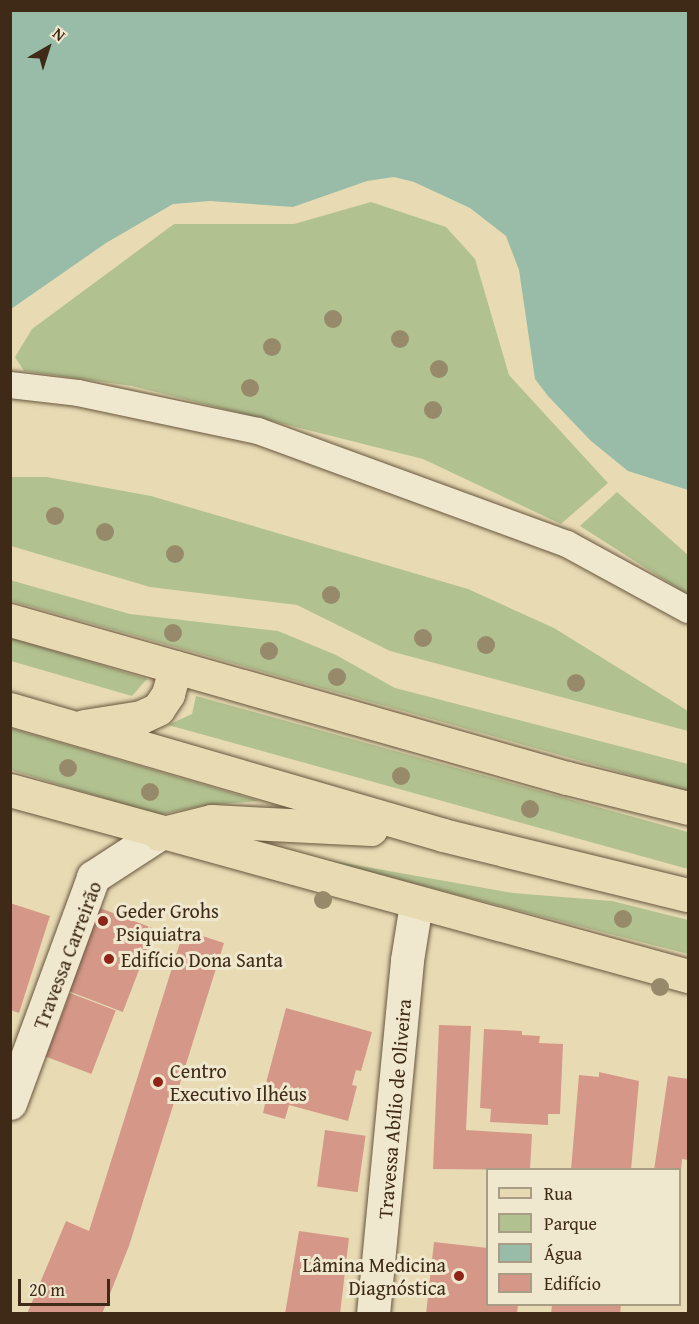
<!DOCTYPE html>
<html>
<head>
<meta charset="utf-8">
<style>
  body { margin:0 }
  #map { position:relative; width:699px; height:1324px; overflow:hidden; background:#e8dbb4; font-family:"Gentium Book Plus",serif }
  div>[style] { position:absolute }
  [style*='--x'] { left:calc(var(--x)*1px); top:calc(var(--y)*1px); width:calc(var(--w)*1px); rotate:calc(var(--a)*1deg) }
  .green>* { inset:0; background:#b2c190 }
  .water>* { inset:0; background:#98bca7 }
  .building>* { inset:0; background:#d59888; transform-origin:0 0 }
  .roads { filter:drop-shadow(0 0 2px #68563e) drop-shadow(0 0 2px #68563e) }
  .pedestrian>* { height:26px; margin:-13px; padding:0 13px; transform-origin:13px; border-radius:13px; background:#f0e8ce }
  .minor>* { height:33px; margin:-16.5px; padding:0 16.5px; transform-origin:16.5px; border-radius:16.5px; background:#f0e8ce }
  .primary>* { height:33px; margin:-16.5px; padding:0 16.5px; transform-origin:16.5px; border-radius:16.5px; background:#e8dbb4 }
  .trunk>* { height:33px; margin:-16.5px; padding:0 16.5px; transform-origin:16.5px; border-radius:16.5px; background:#e8dbb4 }
  .trees>* { width:18px; height:18px; margin:-9px; border-radius:50%; background:#978a6b }
  .dots>* { width:16px; height:16px; translate:-50% -50%; box-sizing:border-box; border:3px solid #f0e8ce; border-radius:50% }
  span { translate:-50% -50%; white-space:nowrap; text-align:center; line-height:1.15; -webkit-text-stroke:6px #f0e8ce; paint-order:stroke }
  .poi-label { font-size:20px; color:#3e2a17 }
  .left { translate:0 -50%; text-align:left }
  .right { translate:-100% -50%; text-align:right }
  .street-label { font-size:20px; color:#3e2a17 }
  .frame { position:absolute; inset:0; border:12px solid #3e2a17; pointer-events:none }
  .legend { position:absolute; left:486px; top:1168px; width:195px; height:138px; box-sizing:border-box; background:#f0e8ce; border:2px solid #a99c85; margin:0; padding:8px 10px; list-style:none; font-size:18px; color:#3e2a17 }
  .legend li { display:flex; align-items:center; gap:12px; height:30px }
  .legend b { width:30px; border:2px solid #a99c85 }
  .north { position:absolute; left:18px; top:18px; width:60px; height:60px; -webkit-text-stroke:4px #f0e8ce; paint-order:stroke; rotate:39deg; font-size:16px; font-weight:700; line-height:24px; text-align:center; color:#3e2a17 }
  .north::after { content:''; display:block; margin:auto; width:21px; height:27px; background:#3e2a17; clip-path:polygon(50% 0,100% 100%,50% 72%,0 100%) }
  .scale { position:absolute; left:18px; top:1279px; width:92px; height:27px; box-sizing:border-box; border:3px solid #3e2a17; border-top:0; padding-left:8px; font-size:18px; line-height:21px; white-space:nowrap; color:#3e2a17; -webkit-text-stroke:4px #f0e8ce; paint-order:stroke }
</style>
</head>
<body>
<div id="map">
  <div class="green">
    <div style="clip-path:polygon(371px 202px,446px 227px,475px 259px,509px 375px,608px 483px,561px 524px,423px 459px,132px 386px,24px 371px,15px 357px,32px 329px,174px 224px,294px 224px)"></div>
    <div style="clip-path:polygon(11px 477px,47px 477px,151px 496px,468px 589px,554px 628px,688px 711px,688px 731px,390px 651px,297px 605px,150px 587px,11px 546px)"></div>
    <div style="clip-path:polygon(617px 492px,688px 555px,688px 595px,580px 526px)"></div>
    <div style="clip-path:polygon(10px 580px,130px 614px,278px 631px,336px 655px,395px 688px,688px 764px,688px 791px,11px 601px)"></div>
    <div style="clip-path:polygon(11px 638px,147px 679px,132px 696px,11px 661px)"></div>
    <div style="clip-path:polygon(196px 696px,688px 832px,688px 869px,168px 725px,192px 714px)"></div>
    <div style="clip-path:polygon(10px 728px,259px 801px,201px 806px,159px 815px,11px 770px)"></div>
    <div style="clip-path:polygon(310px 857px,513px 893px,612px 901px,688px 920px,688px 954px)"></div>
  </div>
  <div class="water">
    <div style="clip-path:polygon(11px 10px,688px 11px,688px 490px,628px 471px,591px 441px,548px 396px,535px 379px,519px 270px,506px 236px,470px 208px,414px 182px,394px 177px,367px 181px,293px 207px,210px 201px,173px 204px,106px 243px,11px 309px)"></div>
  </div>
  <div class="building">
    <div style="clip-path:polygon(10px 903px,50px 916px,19px 1013px,10px 1010px)"></div>
    <div style="left:95px;top:906px;width:64px;height:89px;rotate:21deg"></div>
    <div style="clip-path:polygon(184px 930px,224px 943px,129px 1246px,102px 1314px,27px 1314px,66px 1221px,89px 1231px)"></div>
    <div style="left:70px;top:993px;width:49px;height:68px;rotate:21deg"></div>
    <div style="clip-path:polygon(286px 1008px,372px 1032px,361px 1071px,356px 1070px,352px 1085px,357px 1086px,348px 1121px,289px 1105px,285px 1119px,263px 1113px,266px 1099px,262px 1098px)"></div>
    <div style="clip-path:polygon(439px 1025px,471px 1026px,466px 1130px,532px 1134px,530px 1170px,433px 1169px)"></div>
    <div style="clip-path:polygon(484px 1029px,522px 1031px,522px 1035px,540px 1036px,539px 1043px,563px 1044px,560px 1114px,548px 1114px,548px 1125px,490px 1122px,491px 1109px,480px 1108px)"></div>
    <div style="clip-path:polygon(599px 1072px,639px 1081px,631px 1170px,571px 1170px,579px 1075px,599px 1077px)"></div>
    <div style="clip-path:polygon(668px 1076px,688px 1079px,688px 1160px,682px 1159px,681px 1170px,654px 1170px)"></div>
    <div style="left:325px;top:1130px;width:41px;height:57px;rotate:8deg"></div>
    <div style="clip-path:polygon(299px 1231px,349px 1238px,340px 1314px,285px 1314px)"></div>
    <div style="clip-path:polygon(434px 1242px,488px 1248px,488px 1304px,518px 1304px,517px 1314px,426px 1314px)"></div>
    <div style="clip-path:polygon(552px 1304px,614px 1304px,621px 1305px,620px 1314px,551px 1314px)"></div>
  </div>
  <div class="roads">
    <div class="pedestrian">
      <div style="--x:10;--y:385;--w:68;--a:6.7"></div>
      <div style="--x:78;--y:393;--w:184;--a:11.9"></div>
      <div style="--x:258;--y:431;--w:329;--a:20.1"></div>
      <div style="--x:567;--y:544;--w:138;--a:28.6"></div>
    </div>
    <div class="minor">
      <div style="--x:10;--y:1103;--w:241;--a:-69.8"></div>
      <div style="--x:93;--y:877;--w:79;--a:-33.1"></div>
      <div style="--x:373;--y:1314;--w:356;--a:-84.5"></div>
      <div style="--x:407;--y:960;--w:57;--a:-80.9"></div>
    </div>
    <div class="primary">
      <div style="--x:10;--y:790;--w:703;--a:15.34"></div>
    </div>
    <div class="trunk">
      <div style="--x:10;--y:620;--w:579;--a:15.84"></div>
      <div style="--x:567;--y:778;--w:125;--a:13.9"></div>
      <div style="--x:10;--y:709;--w:451;--a:16.2"></div>
      <div style="--x:443;--y:835;--w:252;--a:13.8"></div>
      <div style="--x:84;--y:726;--w:58;--a:-9"></div>
      <div style="--x:141;--y:717;--w:19;--a:-25"></div>
      <div style="--x:158;--y:709;--w:18;--a:-56"></div>
      <div style="--x:168;--y:694;--w:28;--a:-75"></div>
      <div style="--x:159;--y:834;--w:54;--a:-14"></div>
      <div style="--x:211;--y:821;--w:160;--a:2.9"></div>
    </div>
  </div>
  <div class="trees">
    <div style="left:333px;top:319px"></div>
    <div style="left:400px;top:339px"></div>
    <div style="left:272px;top:347px"></div>
    <div style="left:439px;top:369px"></div>
    <div style="left:250px;top:388px"></div>
    <div style="left:433px;top:410px"></div>
    <div style="left:55px;top:516px"></div>
    <div style="left:105px;top:532px"></div>
    <div style="left:175px;top:554px"></div>
    <div style="left:331px;top:595px"></div>
    <div style="left:173px;top:633px"></div>
    <div style="left:423px;top:638px"></div>
    <div style="left:486px;top:645px"></div>
    <div style="left:269px;top:651px"></div>
    <div style="left:337px;top:677px"></div>
    <div style="left:576px;top:683px"></div>
    <div style="left:68px;top:768px"></div>
    <div style="left:401px;top:776px"></div>
    <div style="left:150px;top:792px"></div>
    <div style="left:530px;top:809px"></div>
    <div style="left:323px;top:900px"></div>
    <div style="left:623px;top:919px"></div>
    <div style="left:660px;top:987px"></div>
  </div>
  <div class="dots">
    <div style="left:103px;top:921px;background:#8f2418"></div>
    <div style="left:109px;top:959px;background:#8f2418"></div>
    <div style="left:158px;top:1082px;background:#8f2418"></div>
    <div style="left:459px;top:1276px;background:#8f2418"></div>
  </div>
  <div class="poi-label">
    <span class="left" style="left:116px;top:922px">Geder Grohs<br>Psiquiatra</span>
    <span class="left" style="left:121px;top:959px">Edifício Dona Santa</span>
    <span class="left" style="left:170px;top:1082px">Centro<br>Executivo Ilhéus</span>
    <span class="right" style="left:446px;top:1276px">Lâmina Medicina<br>Diagnóstica</span>
  </div>
  <div class="street-label">
    <span style="left:67px;top:955px;rotate:-69deg">Travessa Carreirão</span>
    <span style="left:394px;top:1109px;rotate:-85deg">Travessa Abílio de Oliveira</span>
  </div>
  <div class="frame"></div>
  <ul class="legend">
  <li><b style="height:8px;background:#e8dbb4"></b>Rua</li>
  <li><b style="height:16px;background:#b2c190"></b>Parque</li>
  <li><b style="height:16px;background:#98bca7"></b>Água</li>
  <li><b style="height:16px;background:#d59888"></b>Edifício</li>
  </ul>
  <div class="north">N</div>
  <div class="scale">20 m</div>
</div>
</body>
</html>
